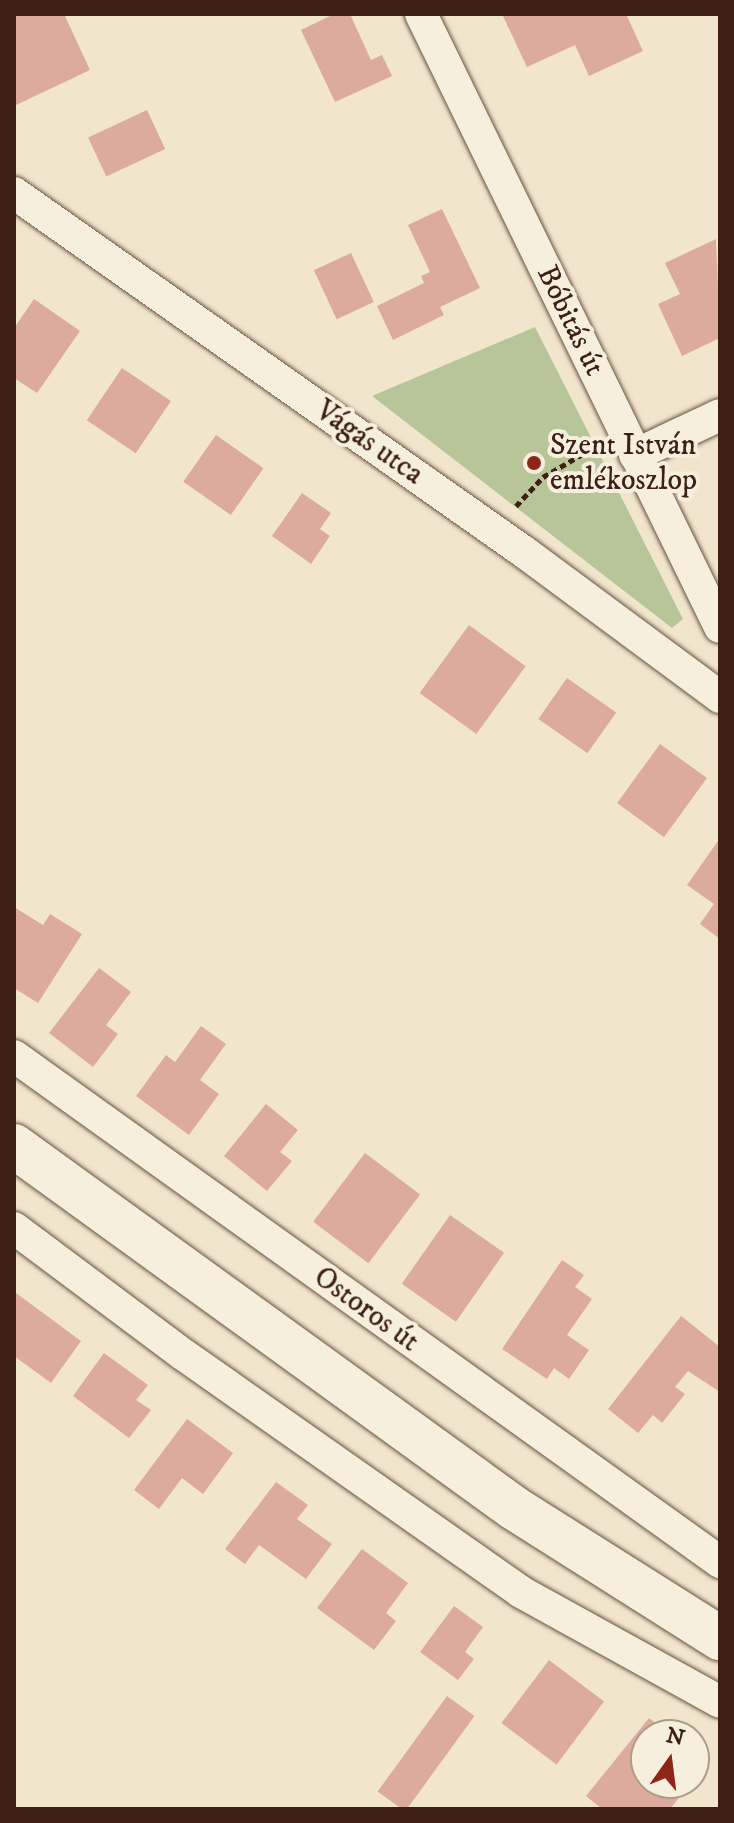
<!DOCTYPE html>
<html>
<head>
<meta charset="utf-8">
<style>
  body { margin:0 }
  #map { position:relative; width:734px; height:1823px; overflow:hidden; background:#f1e6cd; font-family:"IM FELL DW Pica",serif }
  div>[style] { position:absolute }
  [style*='--x'] { left:calc(var(--x)*1px); top:calc(var(--y)*1px); width:calc(var(--w)*1px); rotate:calc(var(--a)*1deg) }
  .green>* { inset:0; background:#b8c599 }
  .building>* { inset:0; background:#ddab9d; transform-origin:0 0 }
  .path>* { height:5px; margin-top:-2.5px; transform-origin:0; background:repeating-linear-gradient(90deg,#3e2012 0 6px,transparent 0 10px) }
  .roads { filter:drop-shadow(0 0 2px #6b5241) drop-shadow(0 0 2px #6b5241) }
  .street>* { height:32px; margin:-16px; padding:0 16px; transform-origin:16px; border-radius:16px; background:#f6efde }
  .secondary>* { height:44px; margin:-22px; padding:0 22px; transform-origin:22px; border-radius:22px; background:#f6efde }
  .dots>* { width:22px; height:22px; translate:-50% -50%; box-sizing:border-box; border:4px solid #f6efde; border-radius:50% }
  span { translate:-50% -50%; white-space:nowrap; text-align:center; line-height:1.15; -webkit-text-stroke:8px #f6efde; paint-order:stroke }
  .street-label { font-size:30px; color:#3e2012 }
  .poi-label { font-size:30px; color:#3e2012 }
  .left { translate:0 -50%; text-align:left }
  .frame { position:absolute; inset:0; border:16px solid #3e2012; pointer-events:none }
  .north { position:absolute; left:630px; top:1719px; width:80px; height:80px; box-sizing:border-box; background:#f6efde; border:2px solid #ac9c8c; border-radius:50%; rotate:14deg; font-size:22px; font-weight:700; line-height:32px; text-align:center; color:#3e2012 }
  .north::after { content:''; display:block; margin:auto; width:28px; height:36px; background:#8f2418; clip-path:polygon(50% 0,100% 100%,50% 72%,0 100%) }
</style>
</head>
<body>
<div id="map">
  <div class="green">
    <div style="clip-path:polygon(535px 327px,683px 619px,672px 628px,372px 396px)"></div>
  </div>
  <div class="building">
    <div style="clip-path:polygon(20px 14px,64px 14px,90px 70px,14px 106px,14px 17px)"></div>
    <div style="clip-path:polygon(334px 14px,350px 14px,371px 60px,382px 55px,392px 76px,335px 102px,301px 30px)"></div>
    <div style="clip-path:polygon(502px 14px,626px 14px,643px 51px,589px 76px,575px 45px,527px 67px)"></div>
    <div style="left:147px;top:110px;width:43px;height:65px;rotate:65deg"></div>
    <div style="clip-path:polygon(442px 209px,480px 288px,440px 307px,444px 315px,393px 340px,377px 306px,424px 283px,421px 276px,430px 272px,408px 225px)"></div>
    <div style="clip-path:polygon(716px 239px,720px 338px,682px 356px,658px 304px,680px 294px,665px 263px)"></div>
    <div style="left:351px;top:253px;width:54px;height:41px;rotate:65deg"></div>
    <div style="clip-path:polygon(34px 299px,80px 331px,37px 393px,14px 378px,14px 328px)"></div>
    <div style="left:122px;top:368px;width:59px;height:63px;rotate:34deg"></div>
    <div style="left:216px;top:435px;width:58px;height:57px;rotate:35deg"></div>
    <div style="clip-path:polygon(302px 493px,331px 513px,320px 529px,330px 536px,311px 564px,272px 536px)"></div>
    <div style="left:469px;top:625px;width:70px;height:84px;rotate:36deg"></div>
    <div style="left:567px;top:678px;width:60px;height:50px;rotate:35deg"></div>
    <div style="left:660px;top:744px;width:58px;height:73px;rotate:36deg"></div>
    <div style="clip-path:polygon(720px 838px,720px 939px,700px 924px,714px 904px,687px 885px)"></div>
    <div style="clip-path:polygon(14px 907px,43px 925px,50px 914px,82px 934px,38px 1003px,14px 988px)"></div>
    <div style="clip-path:polygon(99px 968px,131px 992px,106px 1025px,118px 1034px,93px 1067px,49px 1033px)"></div>
    <div style="clip-path:polygon(201px 1026px,226px 1044px,200px 1080px,219px 1094px,189px 1135px,136px 1096px,166px 1055px,175px 1062px)"></div>
    <div style="clip-path:polygon(266px 1104px,298px 1130px,280px 1152px,292px 1161px,267px 1191px,224px 1156px)"></div>
    <div style="left:365px;top:1153px;width:69px;height:86px;rotate:37deg"></div>
    <div style="left:450px;top:1215px;width:66px;height:84px;rotate:35deg"></div>
    <div style="clip-path:polygon(562px 1260px,584px 1275px,575px 1287px,592px 1299px,567px 1335px,589px 1350px,569px 1379px,554px 1368px,547px 1379px,502px 1349px)"></div>
    <div style="clip-path:polygon(16px 1293px,81px 1341px,51px 1383px,14px 1356px)"></div>
    <div style="clip-path:polygon(681px 1316px,720px 1347px,720px 1392px,688px 1371px,675px 1387px,685px 1394px,662px 1423px,653px 1415px,638px 1433px,608px 1409px)"></div>
    <div style="clip-path:polygon(104px 1353px,148px 1385px,136px 1400px,151px 1410px,129px 1438px,73px 1396px)"></div>
    <div style="clip-path:polygon(187px 1419px,233px 1453px,203px 1494px,182px 1478px,159px 1509px,134px 1490px)"></div>
    <div style="clip-path:polygon(276px 1482px,308px 1505px,297px 1519px,332px 1544px,306px 1579px,259px 1545px,245px 1564px,225px 1549px)"></div>
    <div style="clip-path:polygon(362px 1549px,408px 1583px,386px 1613px,396px 1621px,374px 1650px,317px 1608px)"></div>
    <div style="clip-path:polygon(454px 1606px,483px 1627px,465px 1652px,474px 1659px,458px 1680px,420px 1652px)"></div>
    <div style="left:549px;top:1660px;width:69px;height:79px;rotate:37deg"></div>
    <div style="left:447px;top:1696px;width:34px;height:118px;rotate:36deg"></div>
    <div style="clip-path:polygon(649px 1718px,671px 1735px,646px 1735px,646px 1783px,691px 1783px,670px 1809px,602px 1809px,586px 1796px)"></div>
    <div style="clip-path:polygon(694px 1745px,710px 1758px,694px 1779px)"></div>
  </div>
  <div class="path">
    <div style="--x:516;--y:506;--w:40;--a:-47"></div>
    <div style="--x:543;--y:477;--w:58;--a:-30.1"></div>
  </div>
  <div class="roads">
    <div class="street">
      <div style="--x:421;--y:14;--w:682;--a:64"></div>
      <div style="--x:14;--y:193;--w:624;--a:35.14"></div>
      <div style="--x:524;--y:552;--w:244;--a:36.5"></div>
      <div style="--x:635;--y:455;--w:94;--a:-25.2"></div>
      <div style="--x:14;--y:1056;--w:869;--a:35.63"></div>
      <div style="--x:14;--y:1228;--w:212;--a:36.8"></div>
      <div style="--x:184;--y:1355;--w:412;--a:35.1"></div>
      <div style="--x:521;--y:1592;--w:227;--a:28.9"></div>
    </div>
    <div class="secondary">
      <div style="--x:14;--y:1146;--w:617;--a:35.9"></div>
      <div style="--x:514;--y:1508;--w:244;--a:32.3"></div>
    </div>
  </div>
  <div class="dots">
    <div style="left:534px;top:463px;background:#8f2418"></div>
  </div>
  <div class="street-label">
    <span style="left:570px;top:321px;rotate:64deg">Bóbitás út</span>
    <span style="left:369px;top:443px;rotate:35deg">Vágás utca</span>
    <span style="left:366px;top:1310px;rotate:36deg">Ostoros út</span>
  </div>
  <div class="poi-label">
    <span class="left" style="left:550px;top:463px">Szent István<br>emlékoszlop</span>
  </div>
  <div class="frame"></div>
  <div class="north">N</div>
</div>
</body>
</html>
